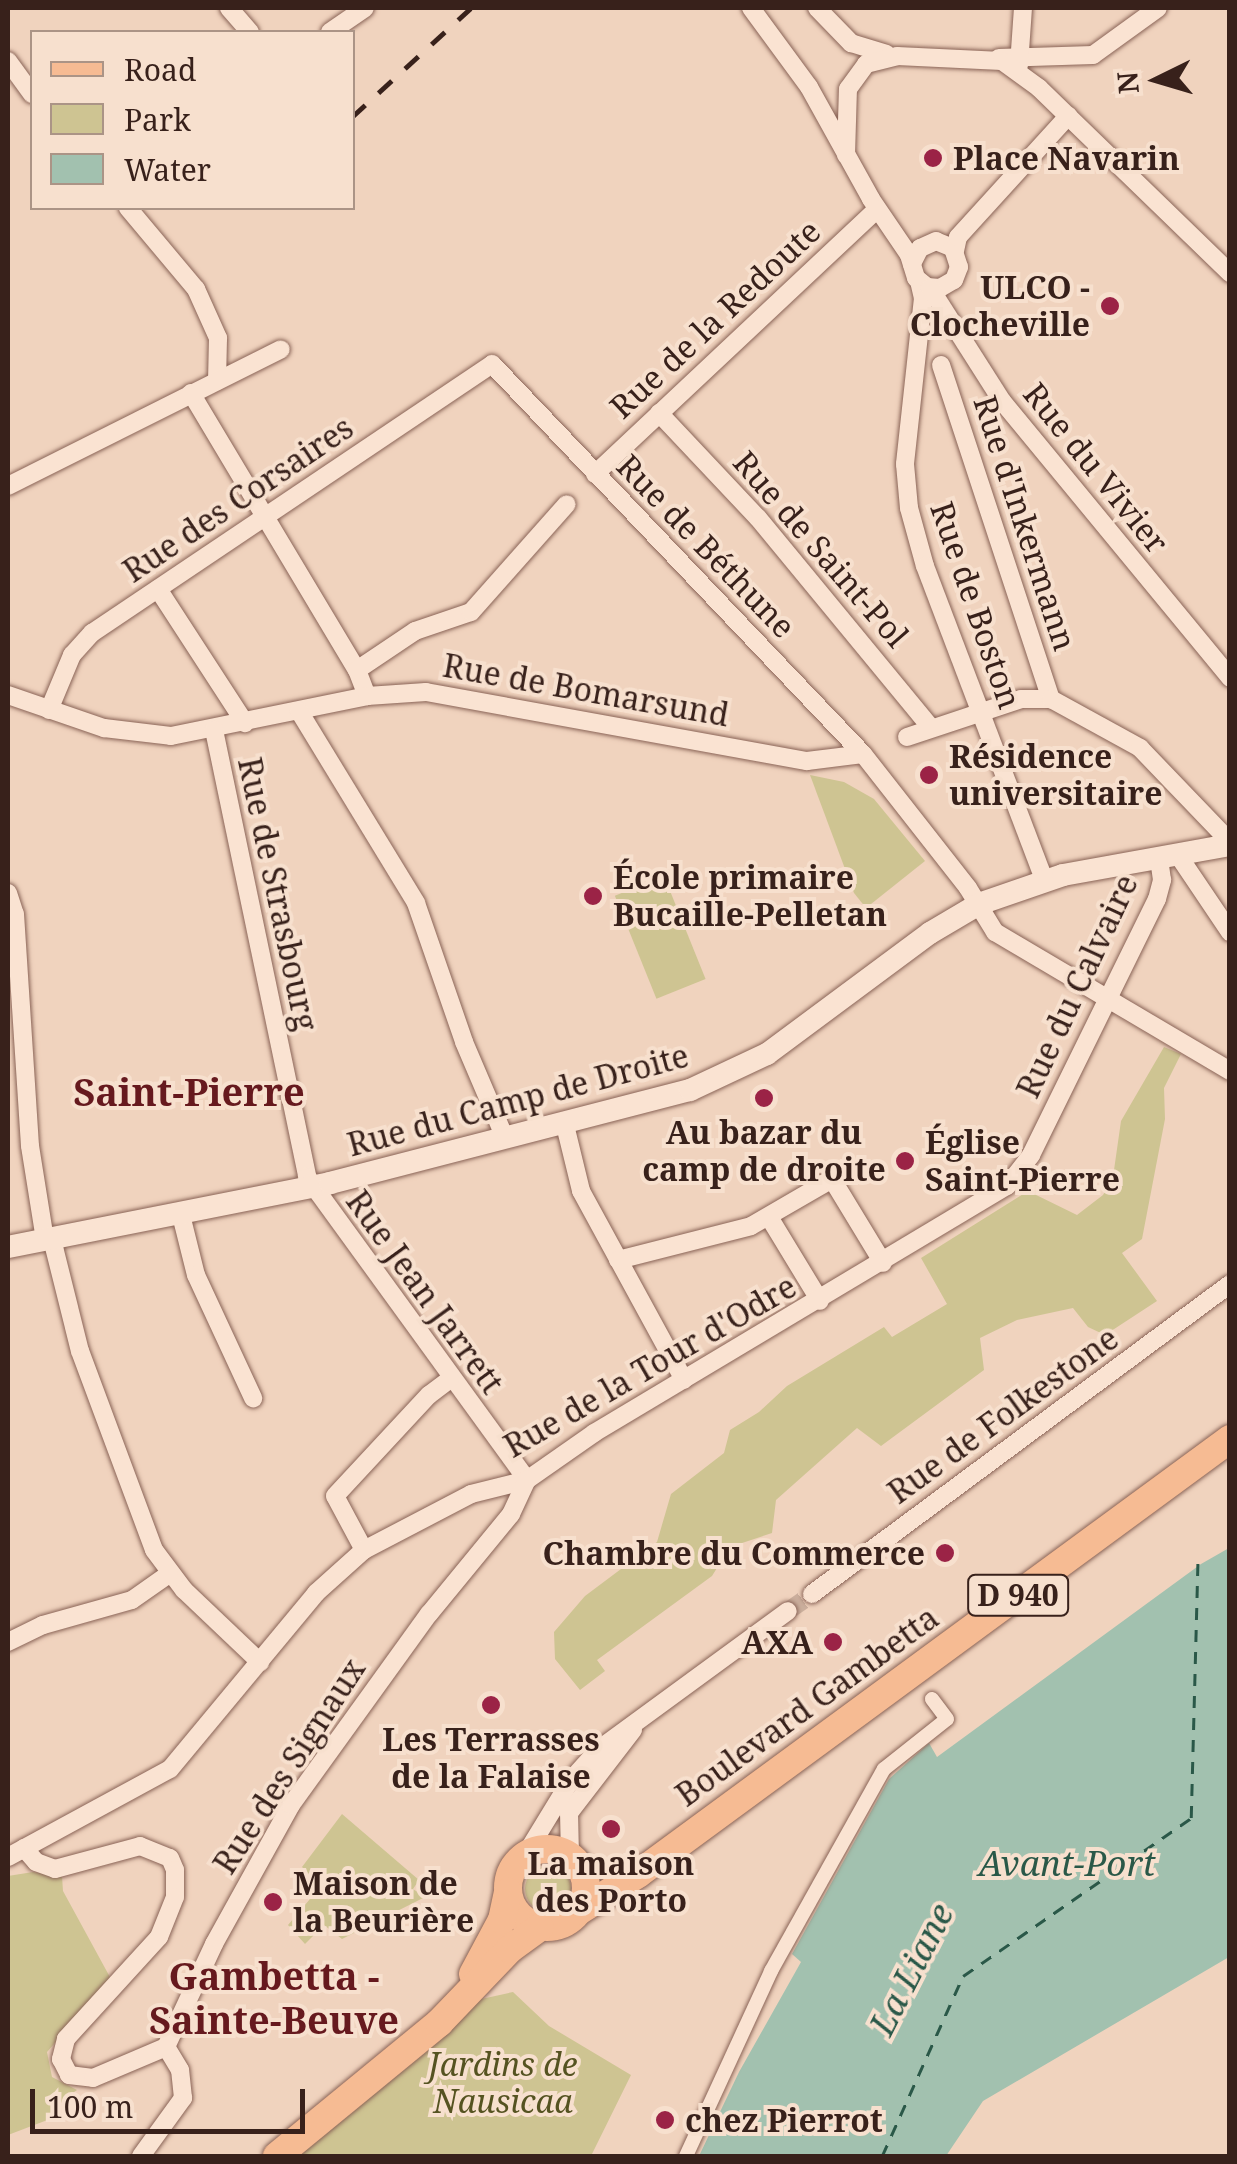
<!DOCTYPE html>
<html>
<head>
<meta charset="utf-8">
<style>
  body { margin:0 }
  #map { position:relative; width:1237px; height:2164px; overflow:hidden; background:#f0d3be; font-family:"Noto Serif",serif }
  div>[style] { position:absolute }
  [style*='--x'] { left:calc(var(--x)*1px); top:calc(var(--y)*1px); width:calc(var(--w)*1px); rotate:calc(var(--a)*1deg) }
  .green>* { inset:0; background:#cec492; transform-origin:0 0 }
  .round { border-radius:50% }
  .water>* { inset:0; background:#a2c1af }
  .ferry>* { height:2.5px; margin-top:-1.25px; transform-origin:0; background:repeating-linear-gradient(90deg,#2a5848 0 12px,transparent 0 22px) }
  .minor-tunnel>* { height:18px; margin-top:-9px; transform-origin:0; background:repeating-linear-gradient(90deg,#cbaf9d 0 18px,transparent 0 27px) }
  .roads { filter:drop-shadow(0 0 2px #896356) drop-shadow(0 0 2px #896356) }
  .pedestrian>* { height:14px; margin:-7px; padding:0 7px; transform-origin:7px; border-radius:7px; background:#fae3d2 }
  .minor>* { height:18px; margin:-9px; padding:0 9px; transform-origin:9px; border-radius:9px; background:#fae3d2 }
  .tertiary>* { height:22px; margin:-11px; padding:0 11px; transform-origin:11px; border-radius:11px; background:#fae3d2 }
  .primary>* { height:28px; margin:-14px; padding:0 14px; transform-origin:14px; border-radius:14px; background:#f6bb93 }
  .primary>.ring { margin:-14px; padding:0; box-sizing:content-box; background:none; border:28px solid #f6bb93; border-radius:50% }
  .rail>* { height:5px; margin-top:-2.5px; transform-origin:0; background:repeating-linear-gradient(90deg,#38211b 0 18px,transparent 0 36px) }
  .dots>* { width:28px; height:28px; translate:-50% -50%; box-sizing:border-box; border:5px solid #f7e0ce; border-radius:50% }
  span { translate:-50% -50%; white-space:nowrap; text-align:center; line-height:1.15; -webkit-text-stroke:8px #f7e0ce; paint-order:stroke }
  .shield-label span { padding:2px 8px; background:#f7e0ce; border:2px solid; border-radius:8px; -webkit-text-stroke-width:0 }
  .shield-label { font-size:30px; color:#38211b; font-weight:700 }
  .poi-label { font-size:32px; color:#38211b; font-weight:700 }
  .left { translate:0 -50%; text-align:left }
  .right { translate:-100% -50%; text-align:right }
  .street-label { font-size:32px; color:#38211b }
  .park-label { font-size:32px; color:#555321; font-style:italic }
  .water-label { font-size:35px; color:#2a5848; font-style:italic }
  .quarter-label { font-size:38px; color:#66191e; font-weight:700 }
  .frame { position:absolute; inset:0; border:10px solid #38211b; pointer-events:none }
  .legend { position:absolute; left:30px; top:30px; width:325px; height:180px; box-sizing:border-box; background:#f7e0ce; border:2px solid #ab9486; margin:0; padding:12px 18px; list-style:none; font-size:30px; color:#38211b }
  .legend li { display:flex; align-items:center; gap:20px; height:50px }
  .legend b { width:50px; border:2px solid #ab9486 }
  .north { position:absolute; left:1107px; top:30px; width:100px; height:100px; -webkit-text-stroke:8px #f7e0ce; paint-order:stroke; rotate:265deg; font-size:28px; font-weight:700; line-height:40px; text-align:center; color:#38211b }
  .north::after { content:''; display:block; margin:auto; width:35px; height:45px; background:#38211b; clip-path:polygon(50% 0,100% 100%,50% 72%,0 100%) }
  .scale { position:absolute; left:30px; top:2089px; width:275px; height:45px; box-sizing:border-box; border:5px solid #38211b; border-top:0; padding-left:12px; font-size:30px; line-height:35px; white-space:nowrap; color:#38211b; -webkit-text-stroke:8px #f7e0ce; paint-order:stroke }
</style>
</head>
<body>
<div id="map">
  <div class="green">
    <div style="clip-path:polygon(810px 775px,844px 782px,874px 799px,925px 861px,866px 908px,854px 893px)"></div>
    <div style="left:664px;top:876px;width:111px;height:53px;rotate:68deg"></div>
    <div style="clip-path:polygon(1164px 1047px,1181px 1054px,1164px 1088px,1165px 1119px,1142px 1239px,1122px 1253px,1157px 1301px,1105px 1335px,1088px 1327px,1073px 1308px,1017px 1320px,980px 1338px,984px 1370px,881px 1446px,857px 1428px,776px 1500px,772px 1533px,730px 1547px,712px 1576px,597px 1660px,605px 1671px,580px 1690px,555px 1659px,554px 1632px,585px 1596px,657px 1542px,671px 1494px,724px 1453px,730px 1430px,759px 1412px,787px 1386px,884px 1327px,892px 1337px,947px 1304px,921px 1258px,1028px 1191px,1077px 1215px,1103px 1195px,1113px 1177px,1121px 1121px)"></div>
    <div style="clip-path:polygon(342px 1814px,419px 1880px,413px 1889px,425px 1897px,342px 1939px,324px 1925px,305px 1944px,288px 1925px,321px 1886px,302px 1867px)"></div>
    <div class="round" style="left:525px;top:1866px;width:46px;height:46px"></div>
    <div style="clip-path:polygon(33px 1872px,62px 1876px,63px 1891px,111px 1979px,47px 2052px,52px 2077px,77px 2090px,64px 2099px,50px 2119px,8px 2135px,8px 1876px)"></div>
    <div style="clip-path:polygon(513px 1992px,549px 2026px,631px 2075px,591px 2156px,299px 2156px,441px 2039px,477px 2000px)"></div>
  </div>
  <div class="water">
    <div style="clip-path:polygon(1229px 1548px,1229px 1957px,983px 2101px,946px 2156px,699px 2156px,739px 2072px,801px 1962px,792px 1954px,889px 1779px,929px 1743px,937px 1757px,1201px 1564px)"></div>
  </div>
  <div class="ferry">
    <div style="--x:882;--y:2156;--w:197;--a:-65.8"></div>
    <div style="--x:963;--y:1976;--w:277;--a:-34.7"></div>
    <div style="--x:1191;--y:1818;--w:264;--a:-88.5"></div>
  </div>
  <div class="minor-tunnel">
    <div style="--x:788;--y:1611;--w:29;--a:-35"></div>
  </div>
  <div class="roads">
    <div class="pedestrian">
      <div style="--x:686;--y:2156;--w:204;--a:-65.3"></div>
      <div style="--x:771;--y:1971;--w:231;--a:-60.8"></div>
      <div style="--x:884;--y:1769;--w:80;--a:-38.4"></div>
      <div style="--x:947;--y:1719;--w:25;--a:-127"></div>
    </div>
    <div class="minor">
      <div style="--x:229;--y:8;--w:32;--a:49"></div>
      <div style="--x:751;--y:8;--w:98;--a:53.7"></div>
      <div style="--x:809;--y:87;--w:128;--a:61"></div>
      <div style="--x:871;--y:199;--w:68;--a:55.8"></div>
      <div style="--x:909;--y:255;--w:24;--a:73"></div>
      <div style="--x:916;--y:278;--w:14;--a:39"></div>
      <div style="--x:927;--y:287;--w:13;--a:4"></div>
      <div style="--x:940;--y:288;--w:16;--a:-30"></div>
      <div style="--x:954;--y:280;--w:14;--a:-69"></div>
      <div style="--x:959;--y:267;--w:20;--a:-108"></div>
      <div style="--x:953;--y:248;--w:18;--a:-158"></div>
      <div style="--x:936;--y:241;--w:17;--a:156"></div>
      <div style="--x:920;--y:248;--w:18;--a:117"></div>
      <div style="--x:817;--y:8;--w:49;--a:45.8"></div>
      <div style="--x:851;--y:43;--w:37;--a:17"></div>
      <div style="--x:330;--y:32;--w:42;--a:-34.4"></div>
      <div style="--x:999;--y:58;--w:94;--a:-1.8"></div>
      <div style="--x:1093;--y:55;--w:80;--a:-35.9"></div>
      <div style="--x:8;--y:61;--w:41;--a:54"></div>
      <div style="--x:1019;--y:65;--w:57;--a:-86"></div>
      <div style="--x:846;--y:155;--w:66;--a:-88.3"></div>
      <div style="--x:848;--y:89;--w:31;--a:-54"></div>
      <div style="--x:866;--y:64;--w:32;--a:-14"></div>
      <div style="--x:897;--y:56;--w:105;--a:2.7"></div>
      <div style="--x:1002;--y:61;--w:46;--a:36.1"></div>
      <div style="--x:1039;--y:88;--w:266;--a:44.1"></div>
      <div style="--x:128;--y:208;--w:106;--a:50"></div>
      <div style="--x:196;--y:289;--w:54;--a:65.8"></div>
      <div style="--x:218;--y:338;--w:43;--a:91.3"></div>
      <div style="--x:955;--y:251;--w:14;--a:-78"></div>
      <div style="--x:958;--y:237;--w:164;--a:-47.7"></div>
      <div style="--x:919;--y:281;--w:17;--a:77"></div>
      <div style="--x:923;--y:298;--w:167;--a:96.2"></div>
      <div style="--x:905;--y:464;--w:44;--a:84.8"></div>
      <div style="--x:909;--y:508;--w:60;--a:74.6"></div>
      <div style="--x:925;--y:566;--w:336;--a:69.2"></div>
      <div style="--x:930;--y:288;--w:134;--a:57.5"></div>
      <div style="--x:1002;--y:401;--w:359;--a:50.5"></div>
      <div style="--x:941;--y:365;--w:352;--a:71.8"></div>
      <div style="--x:191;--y:393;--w:323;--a:59.1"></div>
      <div style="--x:357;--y:670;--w:28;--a:69"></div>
      <div style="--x:659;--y:413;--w:144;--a:46.7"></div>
      <div style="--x:758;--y:518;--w:272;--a:50.5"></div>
      <div style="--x:595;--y:474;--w:387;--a:-43.2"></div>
      <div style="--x:8;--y:486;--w:305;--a:-26.6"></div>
      <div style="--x:158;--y:589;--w:160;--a:57"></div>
      <div style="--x:357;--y:670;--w:70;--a:-33.9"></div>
      <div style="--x:415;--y:631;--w:59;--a:-18.7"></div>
      <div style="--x:471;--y:612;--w:144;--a:-48.4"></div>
      <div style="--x:8;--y:695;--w:102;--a:19"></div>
      <div style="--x:104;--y:728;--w:67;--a:6.8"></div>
      <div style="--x:171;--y:736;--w:200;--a:-11.5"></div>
      <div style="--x:367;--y:696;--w:59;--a:-3.9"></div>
      <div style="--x:426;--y:692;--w:387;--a:10.3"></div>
      <div style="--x:807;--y:761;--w:56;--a:-7.1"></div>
      <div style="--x:49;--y:710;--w:60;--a:-67.3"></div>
      <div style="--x:72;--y:655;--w:30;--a:-48"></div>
      <div style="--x:92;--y:633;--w:482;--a:-33.9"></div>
      <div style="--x:492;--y:364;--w:538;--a:46.43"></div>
      <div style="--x:863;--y:754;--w:170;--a:51.9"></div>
      <div style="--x:968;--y:888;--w:52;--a:58.5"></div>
      <div style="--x:995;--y:932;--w:273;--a:30.6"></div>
      <div style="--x:299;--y:711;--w:225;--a:58.6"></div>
      <div style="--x:416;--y:903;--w:147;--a:70.9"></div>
      <div style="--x:464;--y:1042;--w:102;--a:66.9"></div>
      <div style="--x:214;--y:730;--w:457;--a:78.2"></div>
      <div style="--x:307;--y:1177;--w:374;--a:54"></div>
      <div style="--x:907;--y:737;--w:120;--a:-18.4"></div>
      <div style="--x:1021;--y:699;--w:30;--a:0"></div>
      <div style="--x:1051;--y:699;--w:102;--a:28.8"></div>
      <div style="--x:1140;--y:748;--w:130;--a:46.2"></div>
      <div style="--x:1178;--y:855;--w:93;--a:56"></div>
      <div style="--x:8;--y:893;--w:22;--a:72"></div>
      <div style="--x:15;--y:914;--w:232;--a:86.3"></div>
      <div style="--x:30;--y:1146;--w:95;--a:80.9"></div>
      <div style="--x:564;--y:1121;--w:72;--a:76.3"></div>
      <div style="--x:581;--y:1191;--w:215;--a:61.4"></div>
      <div style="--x:181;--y:1215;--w:62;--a:76"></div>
      <div style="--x:196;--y:1275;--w:136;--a:65.1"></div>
      <div style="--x:769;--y:1217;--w:98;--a:58.7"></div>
      <div style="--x:52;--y:1239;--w:115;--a:76"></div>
      <div style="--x:80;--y:1351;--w:212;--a:69.6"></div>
      <div style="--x:154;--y:1550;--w:50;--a:53.1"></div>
      <div style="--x:184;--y:1590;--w:105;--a:43.5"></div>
      <div style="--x:618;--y:1260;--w:137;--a:-14.3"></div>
      <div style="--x:751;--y:1226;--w:94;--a:-30.1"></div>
      <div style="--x:832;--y:1179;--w:98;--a:58.7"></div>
      <div style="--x:364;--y:1550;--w:61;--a:-118.2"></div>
      <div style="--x:335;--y:1496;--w:138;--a:-47.1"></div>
      <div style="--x:429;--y:1395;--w:26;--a:-37"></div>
      <div style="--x:812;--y:1594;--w:520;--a:-36.56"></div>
      <div style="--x:8;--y:1642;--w:39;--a:-26"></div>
      <div style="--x:43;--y:1625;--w:92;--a:-15.7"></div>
      <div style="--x:132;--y:1600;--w:45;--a:-35.1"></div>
      <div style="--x:24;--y:1848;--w:18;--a:49"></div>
      <div style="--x:36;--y:1862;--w:20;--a:20"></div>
      <div style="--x:55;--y:1869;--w:88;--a:-15.1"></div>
      <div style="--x:140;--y:1846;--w:32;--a:22"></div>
      <div style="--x:170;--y:1858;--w:13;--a:67"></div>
      <div style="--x:175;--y:1870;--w:27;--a:90"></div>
      <div style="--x:175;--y:1897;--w:43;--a:111.8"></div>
      <div style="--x:159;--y:1937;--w:138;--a:132.4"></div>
      <div style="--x:66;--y:2039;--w:21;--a:104"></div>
      <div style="--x:61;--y:2059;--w:18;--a:63"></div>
      <div style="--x:69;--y:2075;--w:24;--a:7"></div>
      <div style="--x:93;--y:2078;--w:79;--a:-23"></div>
      <div style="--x:570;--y:1856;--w:43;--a:-91.3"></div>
      <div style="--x:569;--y:1813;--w:105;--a:-52.4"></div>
      <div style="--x:8;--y:1857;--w:184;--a:-28.5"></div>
      <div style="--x:170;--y:1769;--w:229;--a:-50.3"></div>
      <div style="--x:316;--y:1593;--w:64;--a:-41.9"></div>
      <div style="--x:364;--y:1550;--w:121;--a:-27.6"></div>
      <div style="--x:471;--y:1494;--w:58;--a:-14"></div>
      <div style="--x:527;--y:1480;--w:82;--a:-35"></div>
      <div style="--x:594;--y:1433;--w:481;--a:-30.9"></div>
      <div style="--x:1007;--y:1186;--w:39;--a:-52"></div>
      <div style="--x:1031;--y:1155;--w:285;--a:-63.8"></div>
      <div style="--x:1157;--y:899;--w:20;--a:-75"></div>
      <div style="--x:1162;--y:880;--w:21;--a:-98"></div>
      <div style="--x:524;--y:1857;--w:90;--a:-58.6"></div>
      <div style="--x:571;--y:1780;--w:40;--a:-48"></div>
      <div style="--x:598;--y:1750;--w:235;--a:-36.2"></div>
      <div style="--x:166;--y:2047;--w:114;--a:-65"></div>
      <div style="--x:214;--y:1944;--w:159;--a:-61"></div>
      <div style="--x:291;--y:1805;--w:236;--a:-54.2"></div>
      <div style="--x:429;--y:1614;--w:129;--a:-50.6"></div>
      <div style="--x:511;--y:1514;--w:38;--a:-65"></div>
      <div style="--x:141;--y:2156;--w:72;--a:-54.1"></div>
      <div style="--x:183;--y:2098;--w:28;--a:-96"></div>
      <div style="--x:180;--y:2070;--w:27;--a:-121"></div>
    </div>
    <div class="tertiary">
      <div style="--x:8;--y:1247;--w:328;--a:-11.2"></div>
      <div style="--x:330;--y:1183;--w:372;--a:-14.5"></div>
      <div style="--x:690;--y:1090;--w:85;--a:-25.1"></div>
      <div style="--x:767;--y:1054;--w:203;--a:-36.6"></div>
      <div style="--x:930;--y:933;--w:57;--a:-30.6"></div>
      <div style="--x:979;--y:904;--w:89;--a:-19"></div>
      <div style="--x:1063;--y:875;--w:170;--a:-10.2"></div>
    </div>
    <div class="primary">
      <div class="ring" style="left:508px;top:1849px;width:50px;height:50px"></div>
      <div style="--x:579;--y:1911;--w:70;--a:-32.1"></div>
      <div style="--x:638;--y:1874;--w:735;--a:-36.31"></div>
      <div style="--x:473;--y:1974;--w:61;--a:-61.8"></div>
      <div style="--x:502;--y:1920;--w:29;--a:-78"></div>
      <div style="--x:277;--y:2156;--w:210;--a:-39.4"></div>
      <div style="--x:439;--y:2023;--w:103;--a:-46.2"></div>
      <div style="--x:510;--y:1949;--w:37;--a:-36"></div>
    </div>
  </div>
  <div class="rail">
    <div style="--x:352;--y:117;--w:161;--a:-42.5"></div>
  </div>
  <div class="dots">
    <div style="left:933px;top:158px;background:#9b2346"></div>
    <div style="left:1110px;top:306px;background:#9b2346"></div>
    <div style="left:929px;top:775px;background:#9b2346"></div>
    <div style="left:593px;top:896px;background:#9b2346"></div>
    <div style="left:764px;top:1098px;background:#9b2346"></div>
    <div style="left:905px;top:1161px;background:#9b2346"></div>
    <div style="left:945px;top:1553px;background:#9b2346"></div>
    <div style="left:833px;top:1642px;background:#9b2346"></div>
    <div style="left:491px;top:1705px;background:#9b2346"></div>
    <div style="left:611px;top:1829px;background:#9b2346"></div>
    <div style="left:273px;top:1902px;background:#9b2346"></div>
    <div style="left:665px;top:2120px;background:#9b2346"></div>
  </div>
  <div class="shield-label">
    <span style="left:1018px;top:1595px">D 940</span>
  </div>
  <div class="poi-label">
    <span class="left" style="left:953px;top:158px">Place Navarin</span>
    <span class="right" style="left:1090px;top:306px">ULCO -<br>Clocheville</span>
    <span class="left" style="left:949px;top:775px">Résidence<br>universitaire</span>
    <span class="left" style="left:613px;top:896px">École primaire<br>Bucaille-Pelletan</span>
    <span style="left:764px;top:1151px">Au bazar du<br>camp de droite</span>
    <span class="left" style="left:925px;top:1161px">Église<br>Saint-Pierre</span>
    <span class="right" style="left:925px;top:1553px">Chambre du Commerce</span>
    <span class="right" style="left:813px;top:1642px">AXA</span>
    <span style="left:491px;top:1758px">Les Terrasses<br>de la Falaise</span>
    <span style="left:611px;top:1882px">La maison<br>des Porto</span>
    <span class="left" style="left:293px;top:1902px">Maison de<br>la Beurière</span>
    <span class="left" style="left:685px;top:2120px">chez Pierrot</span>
  </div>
  <div class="street-label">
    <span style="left:715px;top:319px;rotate:-43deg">Rue de la Redoute</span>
    <span style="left:1096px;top:468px;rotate:51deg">Rue du Vivier</span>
    <span style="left:238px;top:499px;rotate:-34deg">Rue des Corsaires</span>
    <span style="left:1025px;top:523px;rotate:72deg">Rue d'Inkermann</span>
    <span style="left:706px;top:546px;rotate:46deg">Rue de Béthune</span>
    <span style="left:821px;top:549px;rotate:49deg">Rue de Saint-Pol</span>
    <span style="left:976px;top:605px;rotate:71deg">Rue de Boston</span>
    <span style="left:586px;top:690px;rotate:10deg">Rue de Bomarsund</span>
    <span style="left:278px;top:894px;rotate:78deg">Rue de Strasbourg</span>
    <span style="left:1077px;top:986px;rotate:-65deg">Rue du Calvaire</span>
    <span style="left:518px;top:1100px;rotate:-15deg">Rue du Camp de Droite</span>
    <span style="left:425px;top:1292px;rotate:54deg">Rue Jean Jarrett</span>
    <span style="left:650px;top:1366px;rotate:-30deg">Rue de la Tour d'Odre</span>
    <span style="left:1003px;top:1415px;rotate:-36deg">Rue de Folkestone</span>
    <span style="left:807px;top:1706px;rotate:-36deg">Boulevard Gambetta</span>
    <span style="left:289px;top:1766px;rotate:-57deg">Rue des Signaux</span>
  </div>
  <div class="park-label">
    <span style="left:503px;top:2083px">Jardins de<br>Nausicaa</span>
  </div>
  <div class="water-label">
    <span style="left:1067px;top:1863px">Avant-Port</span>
    <span style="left:911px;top:1969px;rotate:-63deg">La Liane</span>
  </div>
  <div class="quarter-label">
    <span style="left:189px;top:1092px">Saint-Pierre</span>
    <span style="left:274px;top:1998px">Gambetta -<br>Sainte-Beuve</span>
  </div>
  <div class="frame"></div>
  <ul class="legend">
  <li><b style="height:12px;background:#f6bb93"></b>Road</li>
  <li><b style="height:28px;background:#cec492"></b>Park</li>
  <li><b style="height:28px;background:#a2c1af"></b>Water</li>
  </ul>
  <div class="north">N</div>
  <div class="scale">100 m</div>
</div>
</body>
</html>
